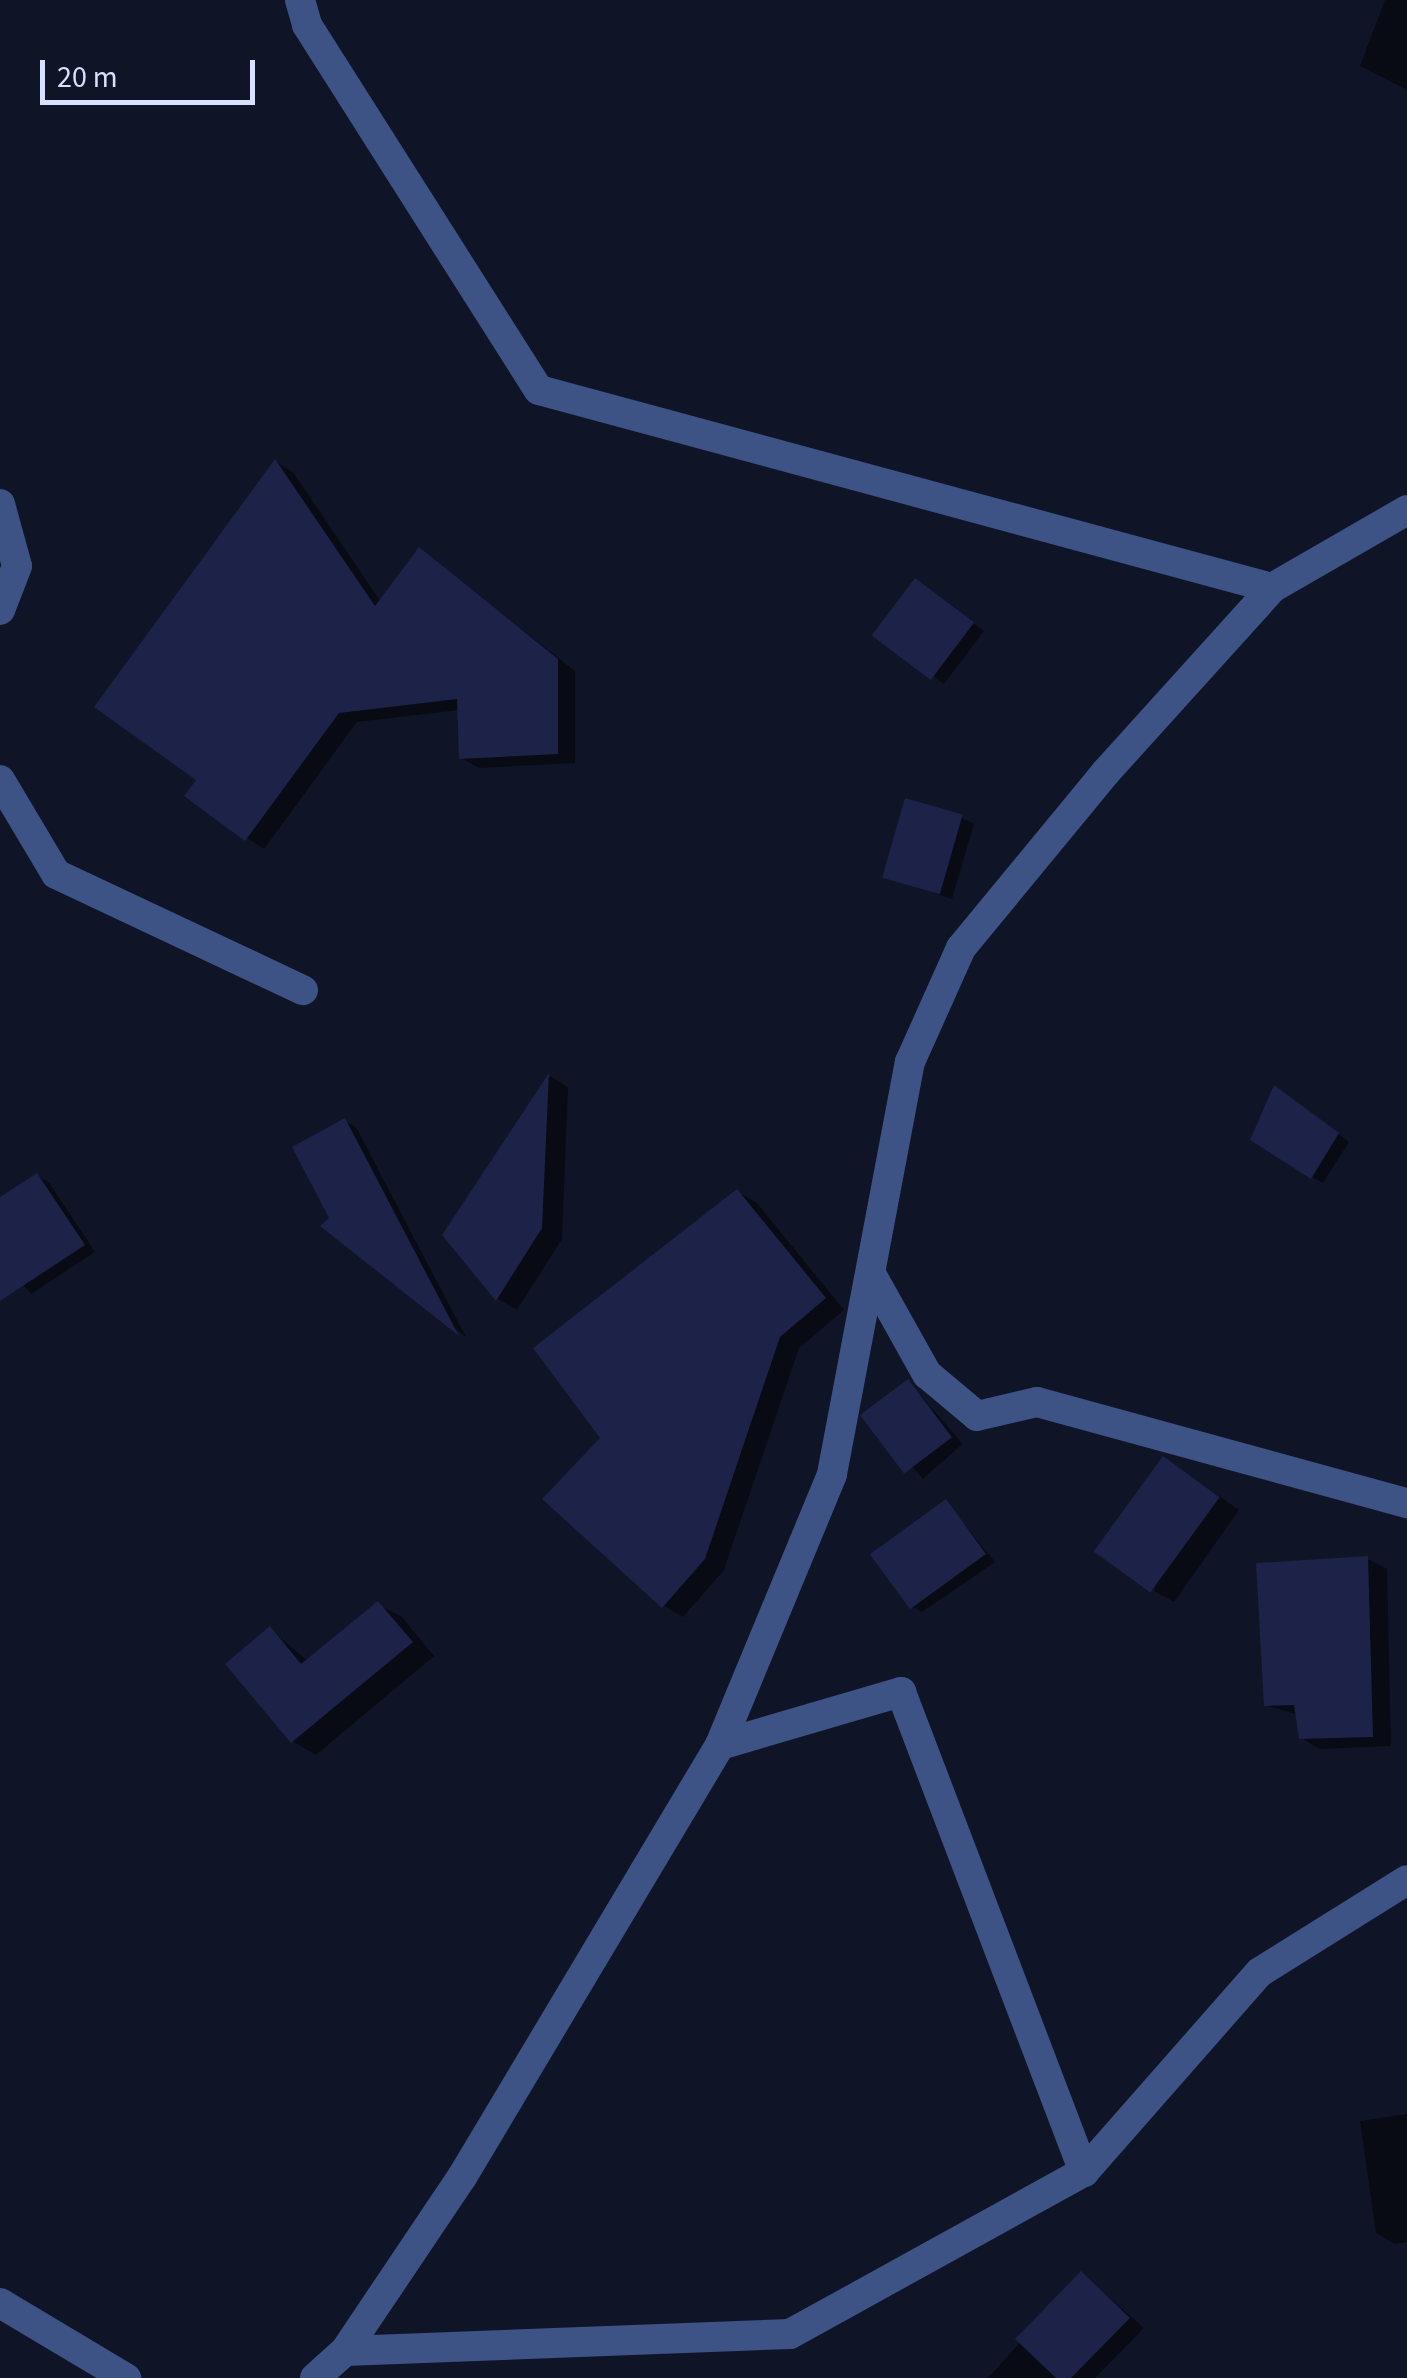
<!DOCTYPE html>
<html>
<head>
<meta charset="utf-8">
<style>
  body { margin:0 }
  #map { position:relative; width:1407px; height:2378px; overflow:hidden; background:#101427; font-family:"Source Sans 3",sans-serif }
  div>[style] { position:absolute }
  [style*='--x'] { left:calc(var(--x)*1px); top:calc(var(--y)*1px); width:calc(var(--w)*1px); rotate:calc(var(--a)*1deg) }
  .shadow>* { inset:0; background:#0007; transform-origin:0 0 }
  .building>* { inset:0; background:#1d2248; transform-origin:0 0 }
  .minor>* { height:30px; margin:-15px; padding:0 15px; transform-origin:15px; border-radius:15px; background:#3d5285 }
  span { translate:-50% -50%; white-space:nowrap; text-align:center; line-height:1.15; -webkit-text-stroke:8px #101427; paint-order:stroke }
  .scale { position:absolute; left:40px; top:60px; width:215px; height:45px; box-sizing:border-box; border:5px solid #d7e0fe; border-top:0; padding-left:12px; font-size:30px; line-height:35px; white-space:nowrap; color:#d7e0fe; -webkit-text-stroke:8px #101427; paint-order:stroke }
</style>
</head>
<body>
<div id="map">
  <div class="shadow">
    <div style="clip-path:polygon(1385px 0,1407px 0,1407px 90px,1360px 66px)"></div>
    <div style="clip-path:polygon(276px 462px,293px 472px,381px 602px,420px 550px,575px 671px,575px 763px,479px 768px,461px 758px,460px 710px,357px 722px,264px 849px,247px 838px,199px 779px)"></div>
    <div style="clip-path:polygon(927px 588px,984px 631px,944px 684px,875px 634px)"></div>
    <div style="clip-path:polygon(962px 818px,974px 824px,952px 899px,884px 876px)"></div>
    <div style="clip-path:polygon(550px 1076px,568px 1087px,562px 1239px,517px 1310px,498px 1299px,446px 1235px)"></div>
    <div style="clip-path:polygon(1286px 1094px,1349px 1142px,1323px 1183px,1312px 1177px)"></div>
    <div style="clip-path:polygon(345px 1121px,356px 1127px,466px 1337px,323px 1226px,332px 1218px)"></div>
    <div style="clip-path:polygon(38px 1176px,49px 1183px,95px 1252px,31px 1294px,0 1257px,0 1200px)"></div>
    <div style="clip-path:polygon(738px 1192px,757px 1203px,844px 1310px,799px 1348px,724px 1570px,683px 1617px,664px 1606px,603px 1438px)"></div>
    <div style="left:909px;top:1382px;width:82px;height:53px;rotate:49deg"></div>
    <div style="clip-path:polygon(1183px 1471px,1239px 1510px,1174px 1602px,1154px 1591px)"></div>
    <div style="clip-path:polygon(946px 1502px,995px 1562px,922px 1612px,911px 1606px)"></div>
    <div style="clip-path:polygon(1368px 1559px,1387px 1569px,1391px 1746px,1320px 1749px,1301px 1738px,1298px 1715px,1266px 1705px)"></div>
    <div style="clip-path:polygon(378px 1604px,402px 1617px,434px 1656px,316px 1755px,292px 1741px,270px 1629px,308px 1661px)"></div>
    <div style="clip-path:polygon(1407px 2114px,1407px 2242px,1395px 2244px,1376px 2233px,1360px 2121px)"></div>
    <div style="clip-path:polygon(1082px 2274px,1144px 2328px,1095px 2378px,988px 2378px)"></div>
  </div>
  <div class="building">
    <div style="clip-path:polygon(275px 459px,375px 606px,419px 547px,558px 659px,558px 754px,459px 759px,457px 699px,339px 713px,245px 841px,184px 796px,196px 780px,94px 707px)"></div>
    <div style="left:915px;top:578px;width:74px;height:72px;rotate:37deg"></div>
    <div style="left:905px;top:798px;width:60px;height:83px;rotate:16deg"></div>
    <div style="clip-path:polygon(549px 1073px,542px 1228px,496px 1301px,442px 1235px)"></div>
    <div style="clip-path:polygon(1274px 1085px,1339px 1133px,1311px 1179px,1250px 1140px)"></div>
    <div style="clip-path:polygon(345px 1118px,459px 1336px,320px 1226px,329px 1218px,292px 1147px)"></div>
    <div style="clip-path:polygon(37px 1173px,85px 1245px,0 1301px,0 1197px)"></div>
    <div style="clip-path:polygon(737px 1189px,826px 1298px,780px 1337px,705px 1559px,662px 1608px,542px 1499px,600px 1438px,533px 1348px)"></div>
    <div style="left:908px;top:1379px;width:73px;height:60px;rotate:53deg"></div>
    <div style="left:1163px;top:1456px;width:70px;height:118px;rotate:36deg"></div>
    <div style="left:946px;top:1499px;width:68px;height:94px;rotate:54deg"></div>
    <div style="clip-path:polygon(1368px 1556px,1373px 1737px,1299px 1739px,1294px 1705px,1264px 1706px,1256px 1563px)"></div>
    <div style="clip-path:polygon(378px 1601px,413px 1642px,291px 1743px,225px 1664px,270px 1626px,301px 1664px)"></div>
    <div style="clip-path:polygon(1081px 2271px,1130px 2318px,1071px 2378px,1056px 2378px,1015px 2339px)"></div>
  </div>
  <div class="minor">
    <div style="--x:300;--y:0;--w:26;--a:74"></div>
    <div style="--x:307;--y:25;--w:432;--a:57.6"></div>
    <div style="--x:539;--y:390;--w:759;--a:15.12"></div>
    <div style="--x:0;--y:504;--w:64;--a:74.7"></div>
    <div style="--x:17;--y:566;--w:47;--a:111.1"></div>
    <div style="--x:0;--y:780;--w:109;--a:59.2"></div>
    <div style="--x:56;--y:874;--w:273;--a:25.2"></div>
    <div style="--x:871;--y:1274;--w:115;--a:60.8"></div>
    <div style="--x:927;--y:1374;--w:65;--a:40"></div>
    <div style="--x:977;--y:1416;--w:62;--a:-13.1"></div>
    <div style="--x:1037;--y:1402;--w:384;--a:15.3"></div>
    <div style="--x:720;--y:1745;--w:189;--a:-16.3"></div>
    <div style="--x:901;--y:1692;--w:514;--a:69.13"></div>
    <div style="--x:0;--y:2303;--w:147;--a:30.8"></div>
    <div style="--x:345;--y:2351;--w:445;--a:-2.2"></div>
    <div style="--x:790;--y:2334;--w:336;--a:-28.9"></div>
    <div style="--x:1084;--y:2172;--w:266;--a:-48.7"></div>
    <div style="--x:1260;--y:1972;--w:173;--a:-32"></div>
    <div style="--x:315;--y:2378;--w:40;--a:-42"></div>
    <div style="--x:345;--y:2351;--w:210;--a:-56.1"></div>
    <div style="--x:462;--y:2177;--w:503;--a:-59.15"></div>
    <div style="--x:720;--y:1745;--w:293;--a:-67.5"></div>
    <div style="--x:832;--y:1474;--w:419;--a:-79.3"></div>
    <div style="--x:910;--y:1062;--w:125;--a:-65.9"></div>
    <div style="--x:961;--y:948;--w:228;--a:-50.5"></div>
    <div style="--x:1106;--y:772;--w:248;--a:-47.9"></div>
    <div style="--x:1272;--y:588;--w:156;--a:-30"></div>
  </div>
  <div class="scale">20 m</div>
</div>
</body>
</html>
